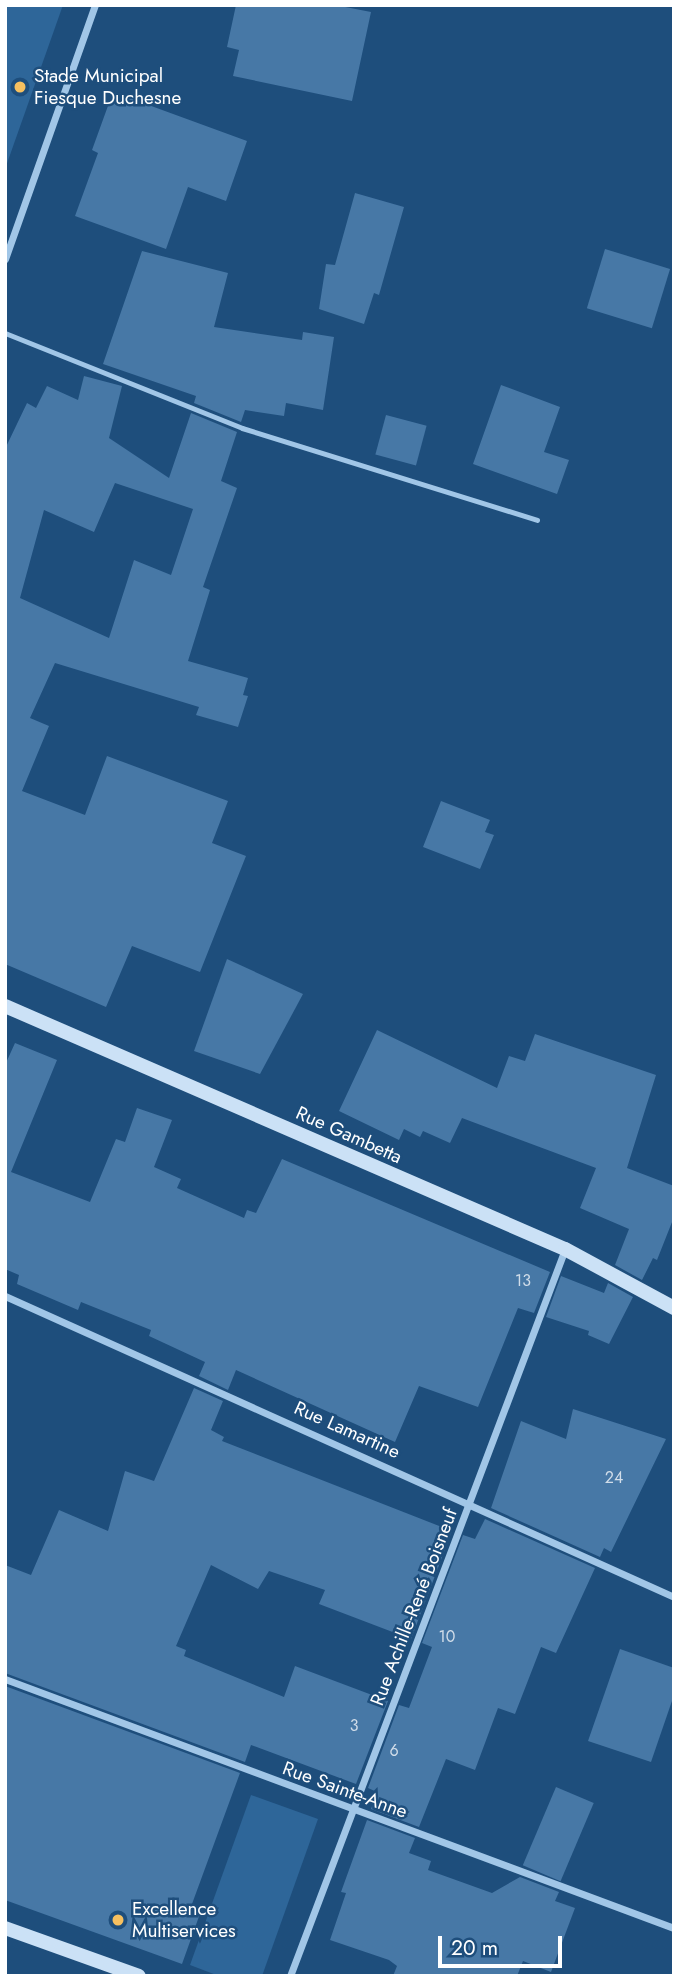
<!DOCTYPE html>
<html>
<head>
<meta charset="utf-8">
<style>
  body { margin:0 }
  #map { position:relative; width:679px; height:1981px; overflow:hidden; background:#1e4e7c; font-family:Jost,sans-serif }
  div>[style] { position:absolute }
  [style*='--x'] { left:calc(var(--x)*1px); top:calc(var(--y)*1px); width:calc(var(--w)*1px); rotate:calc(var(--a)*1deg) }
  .green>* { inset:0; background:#2e6699 }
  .building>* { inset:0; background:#4778a6; transform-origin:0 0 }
  .lane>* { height:5px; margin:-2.5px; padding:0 2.5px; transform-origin:2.5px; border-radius:2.5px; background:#a1c6e7 }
  .street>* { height:7px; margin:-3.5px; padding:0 3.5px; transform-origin:3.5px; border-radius:3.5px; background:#a1c6e7 }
  .secondary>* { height:14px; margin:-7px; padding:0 7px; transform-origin:7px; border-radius:7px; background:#cbe1f6 }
  .dots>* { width:19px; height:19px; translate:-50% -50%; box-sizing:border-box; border:4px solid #1e4e7c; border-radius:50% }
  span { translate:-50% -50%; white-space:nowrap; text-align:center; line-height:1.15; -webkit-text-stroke:5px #1e4e7c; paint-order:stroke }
  .number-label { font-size:16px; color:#d1dde9 }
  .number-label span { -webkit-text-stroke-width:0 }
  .poi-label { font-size:19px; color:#fff }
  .left { translate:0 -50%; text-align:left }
  .street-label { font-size:19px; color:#fff }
  .frame { position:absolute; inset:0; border:7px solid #fff; pointer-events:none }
  .scale { position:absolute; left:438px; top:1936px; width:124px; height:32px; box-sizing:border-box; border:4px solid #fff; border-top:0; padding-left:9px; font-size:21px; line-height:24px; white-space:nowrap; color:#fff; -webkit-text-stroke:5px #1e4e7c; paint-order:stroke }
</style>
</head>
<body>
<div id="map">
  <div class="green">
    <div style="clip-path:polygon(5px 5px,63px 5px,5px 169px)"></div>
    <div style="clip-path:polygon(251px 1795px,318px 1819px,262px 1976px,219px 1976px,190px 1965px)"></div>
  </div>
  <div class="building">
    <div style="clip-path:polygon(236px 5px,335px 5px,371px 12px,352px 101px,233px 76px,239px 50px,227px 47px)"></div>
    <div style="clip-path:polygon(113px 92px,247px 141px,226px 201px,188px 187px,166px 249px,75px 216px,98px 153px,92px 150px)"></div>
    <div style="clip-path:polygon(355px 193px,404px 207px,379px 295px,374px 293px,364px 324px,319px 309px,326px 264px,335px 265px)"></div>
    <div style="left:605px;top:249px;width:68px;height:62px;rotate:17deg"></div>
    <div style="clip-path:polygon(142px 251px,228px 273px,214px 327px,302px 340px,303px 332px,334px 337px,323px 410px,286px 403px,284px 416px,245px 410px,241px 422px,194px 403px,196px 396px,103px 364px)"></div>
    <div style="clip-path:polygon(evenodd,84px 376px,122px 386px,109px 438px,169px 478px,191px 413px,237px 432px,221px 481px,237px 488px,203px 587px,210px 590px,188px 661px,248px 678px,243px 695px,248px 696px,238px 727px,196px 715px,199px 707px,55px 663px,30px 718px,49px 726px,22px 791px,85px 815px,107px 756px,228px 801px,212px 843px,246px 856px,200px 972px,132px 946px,106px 1007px,5px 964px,5px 449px,27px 403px,36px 408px,47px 386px,78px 400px,84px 376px,115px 483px,193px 509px,171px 575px,134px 560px,109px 638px,20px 598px,44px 510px,94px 532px,115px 483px)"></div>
    <div style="clip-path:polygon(501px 385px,560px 407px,544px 452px,569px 460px,557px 494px,473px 464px)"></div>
    <div style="left:386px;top:415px;width:42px;height:41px;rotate:15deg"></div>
    <div style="clip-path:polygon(441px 801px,490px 820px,485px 832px,494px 835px,480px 869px,423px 847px)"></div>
    <div style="clip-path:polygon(227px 959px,303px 994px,260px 1074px,194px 1051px)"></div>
    <div style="clip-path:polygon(377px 1030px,497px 1088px,509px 1056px,525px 1061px,535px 1034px,656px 1075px,627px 1168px,674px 1186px,674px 1217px,657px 1260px,653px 1258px,642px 1280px,615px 1265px,629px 1229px,580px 1208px,596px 1168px,462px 1118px,450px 1143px,423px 1131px,420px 1137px,404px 1129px,399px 1140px,339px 1111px)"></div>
    <div style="clip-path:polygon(15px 1043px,57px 1060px,11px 1172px,90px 1202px,116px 1139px,125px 1142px,137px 1108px,172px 1120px,154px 1167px,181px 1179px,177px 1188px,244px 1218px,247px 1210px,256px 1213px,282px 1159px,550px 1272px,534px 1313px,518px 1308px,478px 1407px,419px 1386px,395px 1442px,236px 1370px,228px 1390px,199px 1376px,205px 1362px,149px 1336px,151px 1330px,81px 1302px,78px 1310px,17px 1284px,19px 1275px,5px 1269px,5px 1065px)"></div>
    <div style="clip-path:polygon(561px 1276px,604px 1293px,608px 1283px,633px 1297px,609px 1344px,588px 1335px,589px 1331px,546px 1317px)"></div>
    <div style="clip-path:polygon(194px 1388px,223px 1401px,211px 1430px,224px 1437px,222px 1441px,452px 1531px,411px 1639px,319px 1604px,325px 1590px,269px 1571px,258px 1589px,211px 1565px,176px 1646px,186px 1650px,184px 1656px,284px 1697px,295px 1666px,388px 1701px,356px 1784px,251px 1745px,245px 1762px,5px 1673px,5px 1565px,31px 1575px,59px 1510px,108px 1531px,125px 1471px,154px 1481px)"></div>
    <div style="clip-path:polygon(573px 1409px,666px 1439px,611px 1552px,604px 1548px,600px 1557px,491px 1508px,521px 1421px,566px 1439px)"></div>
    <div style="clip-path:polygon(485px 1519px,595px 1568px,556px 1653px,541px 1647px,515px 1714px,498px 1708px,475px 1770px,446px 1759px,419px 1827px,371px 1809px,377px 1792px,368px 1788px,399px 1705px,409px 1708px,432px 1647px,422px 1643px,463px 1535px,475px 1539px)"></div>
    <div style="clip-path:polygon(620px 1649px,674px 1668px,674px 1695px,651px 1762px,588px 1741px)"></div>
    <div style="clip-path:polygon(5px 1686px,240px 1773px,192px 1904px,202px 1908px,182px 1964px,5px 1900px)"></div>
    <div style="left:556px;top:1787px;width:41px;height:85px;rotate:23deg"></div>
    <div style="clip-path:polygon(367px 1820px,415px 1838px,409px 1853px,431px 1861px,428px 1870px,492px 1893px,520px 1877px,559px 1892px,555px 1901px,575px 1908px,551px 1972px,523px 1961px,517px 1976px,393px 1976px,397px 1966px,389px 1960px,330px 1940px,346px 1893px,341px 1892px)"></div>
  </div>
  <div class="lane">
    <div style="--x:5;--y:333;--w:255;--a:21.8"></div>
    <div style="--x:242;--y:428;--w:309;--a:17.3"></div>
  </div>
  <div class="street">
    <div style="--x:5;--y:259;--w:269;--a:-70.5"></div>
    <div style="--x:5;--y:1296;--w:734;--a:24.22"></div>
    <div style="--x:5;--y:1679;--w:714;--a:20.42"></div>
    <div style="--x:290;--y:1976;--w:777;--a:-69.28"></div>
  </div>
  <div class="secondary">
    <div style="--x:5;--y:1006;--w:610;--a:23.46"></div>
    <div style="--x:565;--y:1249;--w:124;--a:28.4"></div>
    <div style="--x:5;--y:1928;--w:142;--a:19.7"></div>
  </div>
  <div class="dots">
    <div style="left:20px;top:87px;background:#f6c060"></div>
    <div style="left:118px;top:1920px;background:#f6c060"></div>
  </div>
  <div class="number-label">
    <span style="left:523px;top:1281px">13</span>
    <span style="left:614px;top:1478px">24</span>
    <span style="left:447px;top:1637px">10</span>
    <span style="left:354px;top:1726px">3</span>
    <span style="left:394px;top:1751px">6</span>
  </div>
  <div class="poi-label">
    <span class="left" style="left:34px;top:87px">Stade Municipal<br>Fiesque Duchesne</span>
    <span class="left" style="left:132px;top:1920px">Excellence<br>Multiservices</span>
  </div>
  <div class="street-label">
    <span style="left:349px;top:1135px;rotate:24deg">Rue Gambetta</span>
    <span style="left:347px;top:1430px;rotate:24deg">Rue Lamartine</span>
    <span style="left:414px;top:1607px;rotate:-69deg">Rue Achille-René Boisneuf</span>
    <span style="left:345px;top:1790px;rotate:20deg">Rue Sainte-Anne</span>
  </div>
  <div class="frame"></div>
  <div class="scale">20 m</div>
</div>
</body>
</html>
